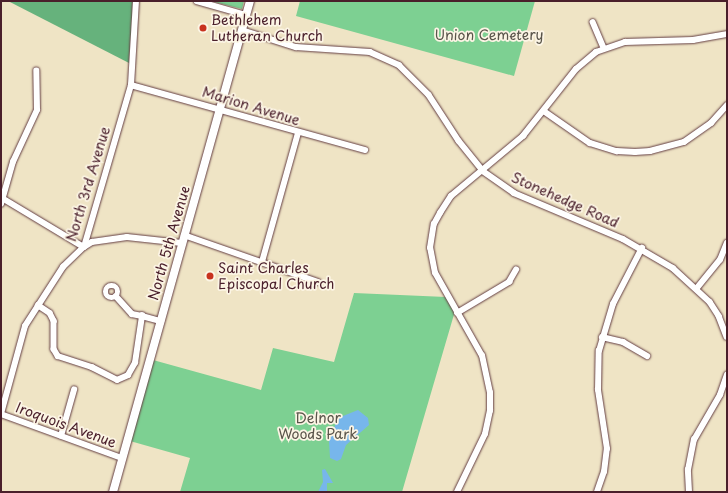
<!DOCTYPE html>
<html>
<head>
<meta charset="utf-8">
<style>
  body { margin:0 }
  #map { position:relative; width:728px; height:493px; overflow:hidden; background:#efe4c5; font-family:"Playpen Sans",sans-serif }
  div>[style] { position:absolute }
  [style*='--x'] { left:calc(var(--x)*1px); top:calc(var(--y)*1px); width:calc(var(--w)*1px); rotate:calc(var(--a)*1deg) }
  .green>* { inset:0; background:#7dd092 }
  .forest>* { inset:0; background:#66b27c }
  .water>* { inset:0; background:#77b6eb }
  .roads { filter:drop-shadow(0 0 1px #633d42) drop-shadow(0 0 1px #633d42) }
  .street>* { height:5.5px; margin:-2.75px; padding:0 2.75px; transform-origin:2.75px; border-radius:2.75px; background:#fff }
  .street>.ring { margin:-2.75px; padding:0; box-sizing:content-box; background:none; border:5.5px solid #fff; border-radius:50% }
  .secondary>* { height:8px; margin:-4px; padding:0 4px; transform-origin:4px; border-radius:4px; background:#fff }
  .dots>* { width:11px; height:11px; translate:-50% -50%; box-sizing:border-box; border:2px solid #fcf5e5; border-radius:50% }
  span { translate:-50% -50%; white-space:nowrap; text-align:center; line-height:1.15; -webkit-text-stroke:3.5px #fcf5e5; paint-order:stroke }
  .poi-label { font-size:14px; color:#4a1f2b }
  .left { translate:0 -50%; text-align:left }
  .park-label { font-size:14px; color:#59544a }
  .street-label { font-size:14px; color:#4a1f2b }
  .frame { position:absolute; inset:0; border:2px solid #4a1f2b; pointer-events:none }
</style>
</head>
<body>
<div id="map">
  <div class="green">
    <div style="clip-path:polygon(210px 1px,244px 1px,242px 9px)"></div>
    <div style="clip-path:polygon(300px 1px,535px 1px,514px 76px,296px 16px)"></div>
    <div style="clip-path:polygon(354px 293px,446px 297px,455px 311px,402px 492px,180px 492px,190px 458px,130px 441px,153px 360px,261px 390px,273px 348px,334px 362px)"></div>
  </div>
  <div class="forest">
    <div style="clip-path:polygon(8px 1px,133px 1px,129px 63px)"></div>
  </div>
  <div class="water">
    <div style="clip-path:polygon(358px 410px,368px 418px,369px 425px,346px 445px,341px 459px,337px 461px,330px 458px,329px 441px,338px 418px)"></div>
    <div style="clip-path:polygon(325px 469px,333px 483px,327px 483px,327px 492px,318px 492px,323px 482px,322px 470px)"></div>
  </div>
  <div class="roads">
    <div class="street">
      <div style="--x:197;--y:1;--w:51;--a:15.9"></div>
      <div style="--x:593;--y:22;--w:28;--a:67"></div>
      <div style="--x:242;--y:30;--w:57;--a:17.5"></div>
      <div style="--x:296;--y:47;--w:74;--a:3.9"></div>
      <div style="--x:370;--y:52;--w:32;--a:24"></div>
      <div style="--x:399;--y:65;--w:42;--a:45"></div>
      <div style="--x:429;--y:95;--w:55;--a:56.9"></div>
      <div style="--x:459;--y:141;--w:38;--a:51"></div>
      <div style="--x:483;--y:171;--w:38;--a:35"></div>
      <div style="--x:514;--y:193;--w:118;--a:22.9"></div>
      <div style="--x:623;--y:239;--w:58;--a:30.1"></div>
      <div style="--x:673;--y:268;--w:50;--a:42.6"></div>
      <div style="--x:710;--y:302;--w:17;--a:57"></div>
      <div style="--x:719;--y:316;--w:22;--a:69"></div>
      <div style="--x:131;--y:85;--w:243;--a:15.5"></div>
      <div style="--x:544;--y:111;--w:56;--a:34.8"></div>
      <div style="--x:590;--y:143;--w:28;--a:17"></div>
      <div style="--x:617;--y:151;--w:18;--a:3"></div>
      <div style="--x:635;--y:152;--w:15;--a:-4"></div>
      <div style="--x:650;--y:151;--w:35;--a:-15"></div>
      <div style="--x:684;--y:142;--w:33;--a:-35"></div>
      <div style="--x:711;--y:123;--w:24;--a:-48"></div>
      <div style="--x:4;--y:199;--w:93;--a:31"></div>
      <div style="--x:84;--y:247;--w:9;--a:-32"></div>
      <div style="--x:92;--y:242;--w:35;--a:-8"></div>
      <div style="--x:127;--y:237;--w:55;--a:6.2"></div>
      <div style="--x:1;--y:204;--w:44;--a:-74.1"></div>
      <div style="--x:13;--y:162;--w:57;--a:-65.2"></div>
      <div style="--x:37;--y:110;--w:39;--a:-91"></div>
      <div style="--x:184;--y:235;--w:142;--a:19.3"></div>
      <div style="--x:262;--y:262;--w:134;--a:-74.4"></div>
      <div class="ring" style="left:106px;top:286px;width:6.5px;height:6.5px"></div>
      <div style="--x:697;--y:288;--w:36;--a:-51"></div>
      <div style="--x:720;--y:260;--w:18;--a:-68"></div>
      <div style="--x:116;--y:296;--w:24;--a:48"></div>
      <div style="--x:132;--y:314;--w:10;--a:11"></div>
      <div style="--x:38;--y:305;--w:14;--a:34"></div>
      <div style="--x:50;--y:313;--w:9;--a:63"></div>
      <div style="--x:54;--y:321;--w:28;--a:90"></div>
      <div style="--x:54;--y:349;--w:8;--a:60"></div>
      <div style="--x:58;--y:356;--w:36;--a:18"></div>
      <div style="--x:92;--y:367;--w:28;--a:27"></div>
      <div style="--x:117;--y:380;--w:12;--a:-24"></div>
      <div style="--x:128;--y:375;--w:14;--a:-60"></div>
      <div style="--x:135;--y:363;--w:48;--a:-81.5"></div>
      <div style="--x:142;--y:316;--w:20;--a:15"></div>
      <div style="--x:457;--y:313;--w:61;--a:-30.8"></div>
      <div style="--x:509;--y:282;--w:14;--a:-60"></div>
      <div style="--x:602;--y:337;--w:22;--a:13"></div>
      <div style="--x:623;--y:342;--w:28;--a:30"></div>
      <div style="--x:1;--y:414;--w:91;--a:-74.7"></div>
      <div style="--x:25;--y:326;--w:70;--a:-57.2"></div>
      <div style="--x:63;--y:267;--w:29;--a:-44"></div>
      <div style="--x:84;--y:247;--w:169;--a:-73.8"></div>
      <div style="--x:131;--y:85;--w:84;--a:-86.6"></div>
      <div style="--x:1;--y:414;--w:129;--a:20"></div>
      <div style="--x:61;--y:436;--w:48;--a:-74.2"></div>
      <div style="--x:457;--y:492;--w:64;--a:-64.2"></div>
      <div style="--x:485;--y:434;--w:24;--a:-78"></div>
      <div style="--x:490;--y:411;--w:18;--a:-90"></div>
      <div style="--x:490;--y:393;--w:38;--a:-102"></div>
      <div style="--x:482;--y:356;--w:95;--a:-119.5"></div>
      <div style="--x:435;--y:273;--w:25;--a:-101"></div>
      <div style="--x:430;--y:248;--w:24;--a:-81"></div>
      <div style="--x:434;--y:224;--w:13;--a:-61"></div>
      <div style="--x:440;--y:213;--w:20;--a:-57"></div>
      <div style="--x:451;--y:196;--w:94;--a:-39.8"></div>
      <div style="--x:523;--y:136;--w:85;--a:-51.7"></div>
      <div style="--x:576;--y:69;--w:26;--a:-40"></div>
      <div style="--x:596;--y:52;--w:31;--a:-19"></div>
      <div style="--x:625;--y:42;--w:68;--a:-1.7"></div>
      <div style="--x:693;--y:40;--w:35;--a:-10"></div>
      <div style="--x:597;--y:492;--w:21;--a:-71"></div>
      <div style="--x:604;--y:472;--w:23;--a:-83"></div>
      <div style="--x:607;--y:449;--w:60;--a:-98.7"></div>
      <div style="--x:598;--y:390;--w:39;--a:-89"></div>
      <div style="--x:599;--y:351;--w:49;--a:-73.4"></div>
      <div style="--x:613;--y:304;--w:63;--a:-62.6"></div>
      <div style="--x:689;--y:492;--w:22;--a:-93"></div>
      <div style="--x:688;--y:470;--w:31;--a:-79"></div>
      <div style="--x:694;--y:440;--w:52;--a:-60"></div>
      <div style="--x:720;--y:395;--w:21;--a:-71"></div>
    </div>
    <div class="secondary">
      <div style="--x:113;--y:492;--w:510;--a:-74.41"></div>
    </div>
  </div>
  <div class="dots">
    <div style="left:203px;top:28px;background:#c8321e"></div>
    <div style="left:210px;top:276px;background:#c8321e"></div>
  </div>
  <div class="poi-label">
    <span class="left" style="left:211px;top:28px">Bethlehem<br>Lutheran Church</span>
    <span class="left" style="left:218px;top:276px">Saint Charles<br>Episcopal Church</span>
  </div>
  <div class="park-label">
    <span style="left:489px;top:35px">Union Cemetery</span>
    <span style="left:318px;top:426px">Delnor<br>Woods Park</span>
  </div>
  <div class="street-label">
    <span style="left:251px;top:106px;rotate:17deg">Marion Avenue</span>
    <span style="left:88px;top:184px;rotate:-73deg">North 3rd Avenue</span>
    <span style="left:565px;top:200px;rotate:24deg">Stonehedge Road</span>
    <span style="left:169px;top:243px;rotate:-74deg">North 5th Avenue</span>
    <span style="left:66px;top:425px;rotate:20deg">Iroquois Avenue</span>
  </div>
  <div class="frame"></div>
</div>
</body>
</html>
